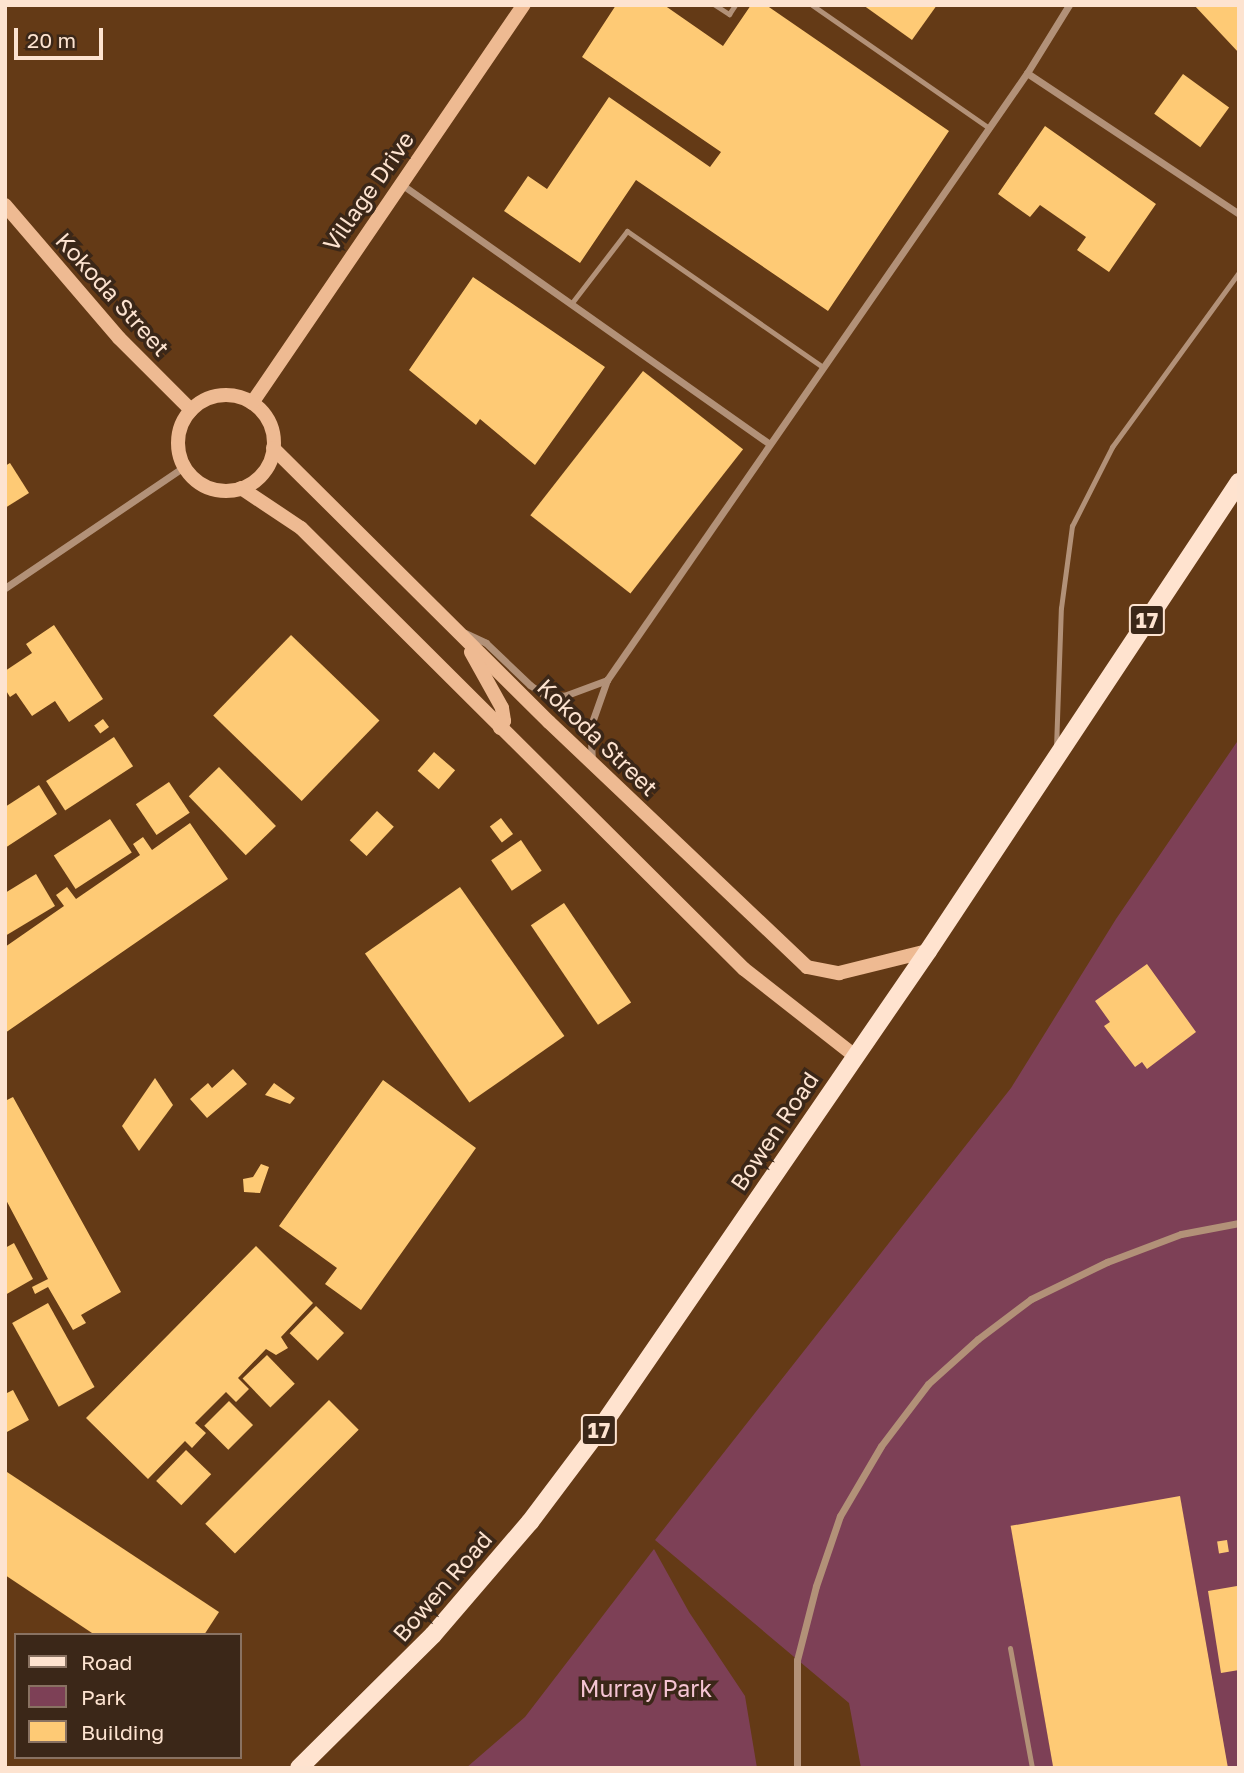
<!DOCTYPE html>
<html>
<head>
<meta charset="utf-8">
<style>
  body { margin:0 }
  #map { position:relative; width:1244px; height:1773px; overflow:hidden; background:#643a16; font-family:"Golos Text",sans-serif }
  div>[style] { position:absolute }
  [style*='--x'] { left:calc(var(--x)*1px); top:calc(var(--y)*1px); width:calc(var(--w)*1px); rotate:calc(var(--a)*1deg) }
  .green>* { inset:0; background:#7d4056 }
  .building>* { inset:0; background:#feca75; transform-origin:0 0 }
  .lane>* { height:5px; margin:-2.5px; padding:0 2.5px; transform-origin:2.5px; border-radius:2.5px; background:#b29178 }
  .street>* { height:7px; margin:-3.5px; padding:0 3.5px; transform-origin:3.5px; border-radius:3.5px; background:#b29178 }
  .secondary>* { height:14px; margin:-7px; padding:0 7px; transform-origin:7px; border-radius:7px; background:#eeba92 }
  .secondary>.ring { margin:-7px; padding:0; box-sizing:content-box; background:none; border:14px solid #eeba92; border-radius:50% }
  .primary>* { height:18px; margin:-9px; padding:0 9px; transform-origin:9px; border-radius:9px; background:#ffe3cf }
  span { translate:-50% -50%; white-space:nowrap; text-align:center; line-height:1.15; -webkit-text-stroke:7px #3b2718; paint-order:stroke }
  .shield-label span { padding:2px 5px; background:#3b2718; border:2px solid; border-radius:5px; -webkit-text-stroke-width:0 }
  .shield-label { font-size:21px; color:#fde3d0; font-weight:700 }
  .street-label { font-size:23px; color:#fde3d0 }
  .park-label { font-size:23px; color:#f5c4d3 }
  .frame { position:absolute; inset:0; border:7px solid #fde3d0; pointer-events:none }
  .legend { position:absolute; left:14px; top:1633px; width:228px; height:126px; box-sizing:border-box; background:#3b2718; border:2px solid #897262; margin:0; padding:9px 12px; list-style:none; font-size:21px; color:#fde3d0 }
  .legend li { display:flex; align-items:center; gap:14px; height:35px }
  .legend b { width:35px; border:2px solid #897262 }
  .scale { position:absolute; left:14px; top:28px; width:89px; height:32px; box-sizing:border-box; border:4px solid #fde3d0; border-top:0; padding-left:9px; font-size:21px; line-height:24px; white-space:nowrap; color:#fde3d0; -webkit-text-stroke:5px #3b2718; paint-order:stroke }
</style>
</head>
<body>
<div id="map">
  <div class="green">
    <div style="clip-path:polygon(1239px 739px,1239px 1768px,861px 1768px,849px 1703px,655px 1540px,1011px 1088px,1116px 919px)"></div>
    <div style="clip-path:polygon(654px 1549px,689px 1612px,745px 1696px,757px 1768px,466px 1768px,525px 1717px)"></div>
  </div>
  <div class="building">
    <div style="clip-path:polygon(616px 5px,664px 5px,723px 46px,751px 5px,766px 5px,949px 131px,828px 311px,636px 180px,580px 263px,504px 211px,528px 176px,547px 189px,609px 97px,710px 167px,721px 152px,582px 57px)"></div>
    <div style="clip-path:polygon(863px 5px,937px 5px,912px 40px)"></div>
    <div style="clip-path:polygon(1194px 5px,1239px 5px,1239px 53px)"></div>
    <div style="left:1183px;top:74px;width:57px;height:49px;rotate:36deg"></div>
    <div style="clip-path:polygon(1045px 126px,1156px 204px,1109px 272px,1077px 250px,1086px 237px,1040px 205px,1030px 217px,998px 194px)"></div>
    <div style="clip-path:polygon(473px 277px,605px 367px,535px 465px,480px 419px,476px 425px,409px 370px)"></div>
    <div style="left:643px;top:371px;width:127px;height:183px;rotate:38deg"></div>
    <div style="clip-path:polygon(10px 463px,29px 493px,5px 508px,5px 466px)"></div>
    <div style="clip-path:polygon(54px 625px,103px 699px,69px 722px,55px 701px,32px 716px,16px 693px,10px 697px,5px 689px,5px 671px,32px 653px,26px 644px)"></div>
    <div style="left:291px;top:635px;width:123px;height:112px;rotate:44deg"></div>
    <div style="left:103px;top:719px;width:10px;height:11px;rotate:53deg"></div>
    <div style="left:114px;top:737px;width:35px;height:81px;rotate:57deg"></div>
    <div style="left:434px;top:752px;width:28px;height:25px;rotate:41deg"></div>
    <div style="left:219px;top:767px;width:82px;height:42px;rotate:46deg"></div>
    <div style="left:169px;top:782px;width:37px;height:40px;rotate:56deg"></div>
    <div style="clip-path:polygon(39px 785px,57px 814px,5px 848px,5px 807px)"></div>
    <div style="left:377px;top:811px;width:23px;height:40px;rotate:43deg"></div>
    <div style="left:501px;top:818px;width:20px;height:14px;rotate:53deg"></div>
    <div style="left:110px;top:819px;width:40px;height:67px;rotate:57deg"></div>
    <div style="clip-path:polygon(190px 823px,228px 879px,5px 1033px,5px 947px,64px 906px,56px 895px,67px 887px,76px 899px,140px 855px,133px 844px,143px 837px,152px 850px)"></div>
    <div style="left:521px;top:840px;width:37px;height:36px;rotate:56deg"></div>
    <div style="clip-path:polygon(36px 874px,55px 906px,5px 936px,5px 893px)"></div>
    <div style="left:460px;top:887px;width:182px;height:116px;rotate:55deg"></div>
    <div style="left:564px;top:903px;width:120px;height:40px;rotate:56deg"></div>
    <div style="clip-path:polygon(1147px 964px,1196px 1032px,1147px 1069px,1142px 1062px,1135px 1067px,1104px 1026px,1110px 1022px,1095px 1001px)"></div>
    <div style="clip-path:polygon(233px 1069px,247px 1084px,207px 1118px,190px 1099px,208px 1083px,212px 1088px)"></div>
    <div style="clip-path:polygon(155px 1078px,173px 1105px,139px 1151px,122px 1126px)"></div>
    <div style="clip-path:polygon(383px 1080px,476px 1148px,361px 1310px,325px 1284px,337px 1268px,279px 1226px)"></div>
    <div style="clip-path:polygon(274px 1083px,295px 1098px,290px 1104px,265px 1095px)"></div>
    <div style="clip-path:polygon(13px 1097px,121px 1292px,81px 1315px,86px 1323px,73px 1330px,48px 1287px,35px 1294px,32px 1287px,48px 1279px,5px 1198px,5px 1101px)"></div>
    <div style="clip-path:polygon(261px 1164px,269px 1167px,260px 1193px,244px 1192px,243px 1179px,253px 1177px)"></div>
    <div style="clip-path:polygon(14px 1243px,33px 1279px,5px 1295px,5px 1248px)"></div>
    <div style="clip-path:polygon(256px 1246px,313px 1303px,281px 1337px,288px 1348px,276px 1355px,266px 1349px,238px 1378px,249px 1389px,236px 1402px,226px 1392px,195px 1423px,206px 1433px,192px 1448px,185px 1441px,148px 1479px,86px 1418px)"></div>
    <div style="left:48px;top:1303px;width:96px;height:41px;rotate:61deg"></div>
    <div style="left:316px;top:1306px;width:39px;height:38px;rotate:44deg"></div>
    <div style="left:267px;top:1355px;width:40px;height:34px;rotate:46deg"></div>
    <div style="clip-path:polygon(13px 1390px,29px 1420px,5px 1433px,5px 1394px)"></div>
    <div style="left:329px;top:1400px;width:42px;height:175px;rotate:45deg"></div>
    <div style="left:229px;top:1401px;width:34px;height:35px;rotate:45deg"></div>
    <div style="left:186px;top:1450px;width:35px;height:43px;rotate:44deg"></div>
    <div style="clip-path:polygon(7px 1472px,219px 1612px,204px 1635px,95px 1635px,5px 1575px)"></div>
    <div style="left:1180px;top:1496px;width:276px;height:172px;rotate:80deg"></div>
    <div style="left:1227px;top:1540px;width:12px;height:10px;rotate:81deg"></div>
    <div style="clip-path:polygon(1237px 1586px,1239px 1670px,1221px 1673px,1208px 1591px)"></div>
  </div>
  <div class="lane">
    <div style="--x:715;--y:5;--w:17;--a:33"></div>
    <div style="--x:729;--y:14;--w:11;--a:-56"></div>
    <div style="--x:812;--y:5;--w:216;--a:34.8"></div>
    <div style="--x:571;--y:304;--w:92;--a:-52.5"></div>
    <div style="--x:627;--y:231;--w:239;--a:34.8"></div>
    <div style="--x:1056;--y:748;--w:140;--a:-88"></div>
    <div style="--x:1061;--y:608;--w:83;--a:-82.4"></div>
    <div style="--x:1072;--y:526;--w:89;--a:-63.1"></div>
    <div style="--x:1112;--y:447;--w:216;--a:-54"></div>
    <div style="--x:1010;--y:1648;--w:122;--a:79.6"></div>
  </div>
  <div class="street">
    <div style="--x:1027;--y:73;--w:255;--a:33.6"></div>
    <div style="--x:401;--y:184;--w:451;--a:35.2"></div>
    <div style="--x:5;--y:588;--w:216;--a:-34.1"></div>
    <div style="--x:465;--y:633;--w:23;--a:25"></div>
    <div style="--x:486;--y:643;--w:61;--a:43.7"></div>
    <div style="--x:530;--y:685;--w:16;--a:35"></div>
    <div style="--x:543;--y:694;--w:21;--a:5"></div>
    <div style="--x:564;--y:696;--w:46;--a:-20.4"></div>
    <div style="--x:592;--y:761;--w:33;--a:-93"></div>
    <div style="--x:590;--y:728;--w:51;--a:-70.5"></div>
    <div style="--x:607;--y:680;--w:738;--a:-55.32"></div>
    <div style="--x:1027;--y:73;--w:80;--a:-58.3"></div>
    <div style="--x:797;--y:1768;--w:108;--a:-90"></div>
    <div style="--x:797;--y:1660;--w:76;--a:-75.6"></div>
    <div style="--x:816;--y:1586;--w:74;--a:-71.1"></div>
    <div style="--x:840;--y:1516;--w:81;--a:-59.6"></div>
    <div style="--x:881;--y:1446;--w:78;--a:-52.8"></div>
    <div style="--x:928;--y:1384;--w:67;--a:-42"></div>
    <div style="--x:978;--y:1339;--w:66;--a:-37"></div>
    <div style="--x:1031;--y:1299;--w:85;--a:-26"></div>
    <div style="--x:1107;--y:1262;--w:79;--a:-20.7"></div>
    <div style="--x:1181;--y:1234;--w:59;--a:-10.7"></div>
  </div>
  <div class="secondary">
    <div style="--x:5;--y:205;--w:175;--a:49.4"></div>
    <div style="--x:119;--y:338;--w:102;--a:45"></div>
    <div class="ring" style="left:178px;top:395px;width:82px;height:82px"></div>
    <div style="--x:252;--y:403;--w:482;--a:-55.7"></div>
    <div style="--x:273;--y:448;--w:389;--a:44.8"></div>
    <div style="--x:549;--y:722;--w:356;--a:43.5"></div>
    <div style="--x:807;--y:967;--w:33;--a:11"></div>
    <div style="--x:839;--y:973;--w:92;--a:-13.9"></div>
    <div style="--x:241;--y:488;--w:72;--a:33.7"></div>
    <div style="--x:301;--y:528;--w:625;--a:44.87"></div>
    <div style="--x:744;--y:969;--w:141;--a:38.1"></div>
    <div style="--x:471;--y:652;--w:64;--a:61"></div>
    <div style="--x:502;--y:708;--w:13;--a:81"></div>
    <div style="--x:504;--y:721;--w:8;--a:120"></div>
  </div>
  <div class="primary">
    <div style="--x:299;--y:1768;--w:189;--a:-44.8"></div>
    <div style="--x:433;--y:1635;--w:149;--a:-49.4"></div>
    <div style="--x:530;--y:1522;--w:120;--a:-53.1"></div>
    <div style="--x:602;--y:1426;--w:576;--a:-55.54"></div>
    <div style="--x:928;--y:951;--w:563;--a:-56.45"></div>
  </div>
  <div class="shield-label">
    <span style="left:1147px;top:620px">17</span>
    <span style="left:599px;top:1430px">17</span>
  </div>
  <div class="street-label">
    <span style="left:368px;top:191px;rotate:-55deg">Village Drive</span>
    <span style="left:113px;top:294px;rotate:48deg">Kokoda Street</span>
    <span style="left:598px;top:737px;rotate:44deg">Kokoda Street</span>
    <span style="left:774px;top:1131px;rotate:-56deg">Bowen Road</span>
    <span style="left:442px;top:1586px;rotate:-49deg">Bowen Road</span>
  </div>
  <div class="park-label">
    <span style="left:646px;top:1688px">Murray Park</span>
  </div>
  <div class="frame"></div>
  <ul class="legend">
  <li><b style="height:9px;background:#ffe3cf"></b>Road</li>
  <li><b style="height:19px;background:#7d4056"></b>Park</li>
  <li><b style="height:19px;background:#feca75"></b>Building</li>
  </ul>
  <div class="scale">20 m</div>
</div>
</body>
</html>
